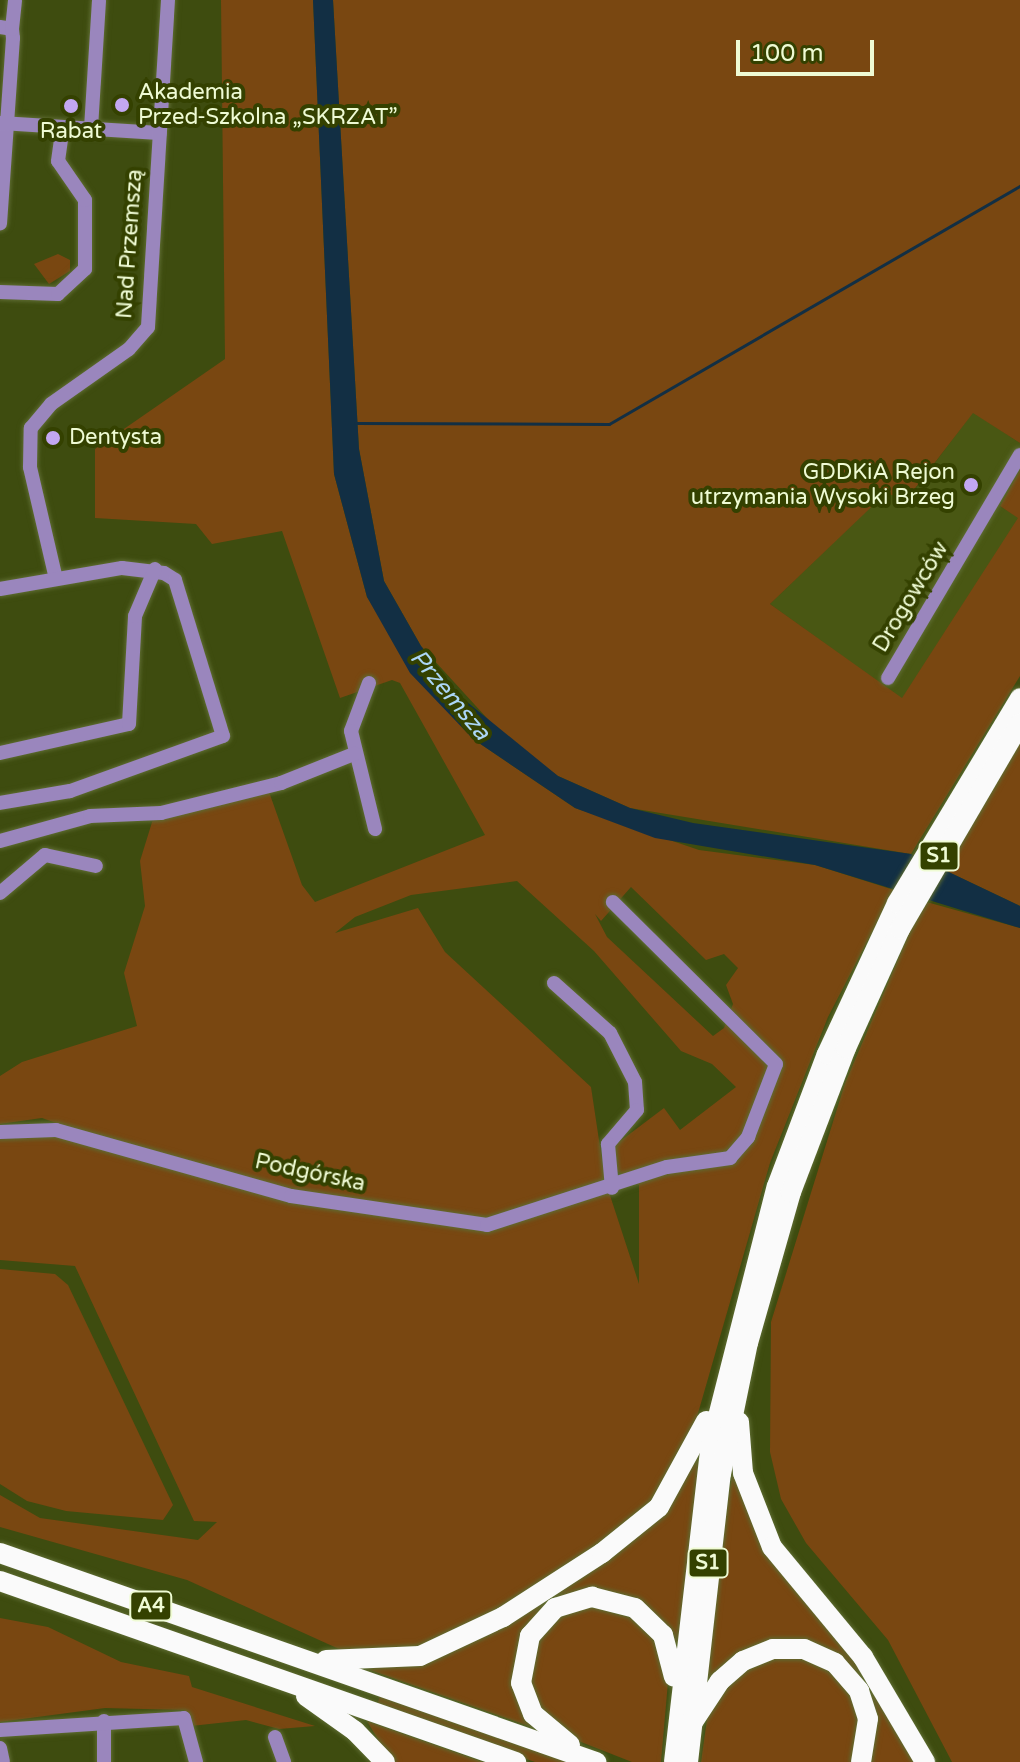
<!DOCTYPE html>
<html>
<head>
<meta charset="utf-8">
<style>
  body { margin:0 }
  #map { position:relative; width:1020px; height:1762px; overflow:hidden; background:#3e4c0f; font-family:"Varela Round",sans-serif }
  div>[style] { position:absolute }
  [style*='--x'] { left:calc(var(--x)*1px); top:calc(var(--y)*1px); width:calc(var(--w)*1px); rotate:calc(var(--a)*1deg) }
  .built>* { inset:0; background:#495713 }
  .green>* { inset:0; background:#794711 }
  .water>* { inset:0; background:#122f44 }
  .stream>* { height:3px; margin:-1.5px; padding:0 1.5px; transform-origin:1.5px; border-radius:1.5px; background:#122f44 }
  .roads { filter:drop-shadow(0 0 2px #5e6c32) drop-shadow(0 0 2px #5e6c32) }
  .minor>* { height:14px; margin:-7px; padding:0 7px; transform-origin:7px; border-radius:7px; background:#9a86bd }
  .highway>* { height:20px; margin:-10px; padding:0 10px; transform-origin:10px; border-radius:10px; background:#fafafa }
  .dots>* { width:22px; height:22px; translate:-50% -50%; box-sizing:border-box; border:4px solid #344100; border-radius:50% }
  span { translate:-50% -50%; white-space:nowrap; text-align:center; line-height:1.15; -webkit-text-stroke:8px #344100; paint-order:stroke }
  .shield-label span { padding:2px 6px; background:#344100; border:2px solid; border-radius:6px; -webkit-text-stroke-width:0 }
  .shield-label { font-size:20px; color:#effbd4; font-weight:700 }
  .poi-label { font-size:22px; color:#effbd4 }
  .left { translate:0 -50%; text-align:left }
  .right { translate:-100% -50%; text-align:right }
  .street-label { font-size:22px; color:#effbd4 }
  .water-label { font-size:24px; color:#acd6f6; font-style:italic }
  .scale { position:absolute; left:736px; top:40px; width:138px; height:36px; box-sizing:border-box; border:4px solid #effbd4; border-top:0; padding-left:10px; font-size:24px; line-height:28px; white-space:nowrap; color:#effbd4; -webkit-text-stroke:6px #344100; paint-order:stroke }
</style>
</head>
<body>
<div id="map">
  <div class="built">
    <div style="clip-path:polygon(973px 412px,1020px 443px,1020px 470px,1000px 506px,1019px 518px,902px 699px,770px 604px,886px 492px,907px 500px)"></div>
  </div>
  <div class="green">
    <div style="clip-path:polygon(evenodd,221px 0,313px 0,334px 474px,367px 597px,473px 739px,575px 808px,699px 850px,815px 865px,894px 890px,828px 1017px,770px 1163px,686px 1455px,641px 1516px,509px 1605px,418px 1649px,339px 1649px,187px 1580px,0 1527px,0 1495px,40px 1518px,198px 1540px,217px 1522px,194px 1521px,75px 1266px,0 1260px,0 1136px,63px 1137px,165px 1162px,42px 1118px,0 1124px,0 1076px,22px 1062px,137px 1026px,124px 973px,145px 906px,140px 861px,153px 819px,268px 789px,302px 885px,315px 902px,485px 835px,400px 683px,392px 680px,340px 698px,282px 531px,212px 544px,196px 524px,95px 518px,95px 449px,225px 359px,221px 0,517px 881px,594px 951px,681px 1051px,712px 1064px,736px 1087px,680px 1130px,664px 1108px,615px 1145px,617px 1171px,639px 1185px,639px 1284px,605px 1180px,591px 1087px,445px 952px,418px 908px,335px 933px,355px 917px,411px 895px,517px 881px,221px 0,631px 887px,706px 960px,724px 954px,738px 968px,726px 985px,733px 1004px,724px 1028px,713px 1036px,607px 937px,595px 914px,601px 921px,631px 887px)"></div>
    <div style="clip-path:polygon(333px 0,1020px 0,1020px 443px,973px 413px,906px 500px,886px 493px,770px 604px,902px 698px,1018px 518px,1000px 506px,1020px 470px,1020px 676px,911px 854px,630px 808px,558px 776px,507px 740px,421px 646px,384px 581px,359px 449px)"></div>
    <div style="clip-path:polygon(58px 254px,70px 260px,70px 271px,49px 284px,34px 264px)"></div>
    <div style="clip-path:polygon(1020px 741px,1020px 906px,940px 868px)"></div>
    <div style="clip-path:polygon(923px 901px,1020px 928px,1020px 1762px,952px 1762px,888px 1640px,806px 1543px,781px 1499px,770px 1452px,771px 1322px,845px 1083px)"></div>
    <div style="clip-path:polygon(0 1269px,55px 1274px,68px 1285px,173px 1505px,163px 1520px,66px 1511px,27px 1501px,0 1484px)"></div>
    <div style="clip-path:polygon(707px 1426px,678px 1655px,664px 1631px,596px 1593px,522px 1641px,537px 1729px,367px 1669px,388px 1666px,622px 1543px)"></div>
    <div style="clip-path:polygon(736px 1450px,752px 1516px,858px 1658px,922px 1762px,866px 1762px,871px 1713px,803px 1644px,698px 1693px)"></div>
    <div style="clip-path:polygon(576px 1603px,651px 1623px,669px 1671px,661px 1762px,632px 1762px,558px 1733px,523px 1683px,528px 1643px)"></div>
    <div style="clip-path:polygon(0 1618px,48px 1627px,121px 1662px,189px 1676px,192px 1687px,315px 1726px,279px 1729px,246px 1720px,191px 1726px,184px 1710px,105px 1708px,0 1722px)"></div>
    <div style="clip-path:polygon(782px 1651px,826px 1663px,862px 1710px,857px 1762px,701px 1762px,708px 1712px,729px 1679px)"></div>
    <div style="clip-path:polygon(381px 1694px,576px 1762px,535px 1762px,376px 1707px)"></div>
    <div style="clip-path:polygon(367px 1721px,483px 1762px,391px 1762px)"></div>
  </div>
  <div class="water">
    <div style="clip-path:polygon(313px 0,333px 0,359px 449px,384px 581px,421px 646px,461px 697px,558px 776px,630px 808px,693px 823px,911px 854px,1020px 906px,1020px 928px,815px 865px,655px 838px,575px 808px,473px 739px,410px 673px,367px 597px,334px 474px)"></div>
  </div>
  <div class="stream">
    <div style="--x:355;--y:423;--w:254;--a:0.2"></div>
    <div style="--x:609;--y:424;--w:475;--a:-30.1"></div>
  </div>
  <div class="roads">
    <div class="minor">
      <div style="--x:0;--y:27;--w:12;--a:9"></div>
      <div style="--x:12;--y:29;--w:9;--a:84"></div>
      <div style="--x:13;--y:38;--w:186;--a:94"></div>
      <div style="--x:12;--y:29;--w:29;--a:-84"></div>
      <div style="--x:0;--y:123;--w:160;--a:3.6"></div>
      <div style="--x:91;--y:128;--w:128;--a:-86.4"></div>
      <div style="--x:0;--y:292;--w:58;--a:2"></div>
      <div style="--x:58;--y:294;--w:37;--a:-43"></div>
      <div style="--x:85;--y:269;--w:69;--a:-90"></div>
      <div style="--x:85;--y:200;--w:47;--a:-124.7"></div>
      <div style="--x:58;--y:161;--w:34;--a:-82"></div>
      <div style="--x:56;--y:579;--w:115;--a:-103.1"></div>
      <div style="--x:30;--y:467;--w:39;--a:-89"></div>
      <div style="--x:31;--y:428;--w:31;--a:-50"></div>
      <div style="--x:51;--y:404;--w:95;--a:-35.2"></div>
      <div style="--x:129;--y:349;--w:29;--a:-49"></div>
      <div style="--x:148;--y:327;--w:328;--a:-86.5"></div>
      <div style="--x:0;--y:589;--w:124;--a:-9.8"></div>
      <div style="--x:122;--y:568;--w:42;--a:6.8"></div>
      <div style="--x:164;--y:573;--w:13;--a:32"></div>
      <div style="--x:175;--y:580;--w:163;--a:72.9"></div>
      <div style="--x:223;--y:736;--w:163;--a:160.2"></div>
      <div style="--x:70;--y:791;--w:71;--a:170.3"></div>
      <div style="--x:888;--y:678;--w:259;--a:-59.4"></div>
      <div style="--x:369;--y:683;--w:51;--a:110.6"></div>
      <div style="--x:351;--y:731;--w:101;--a:76.2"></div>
      <div style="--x:0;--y:753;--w:132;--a:-12.7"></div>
      <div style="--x:129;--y:724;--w:108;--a:-86.8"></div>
      <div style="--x:135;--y:616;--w:51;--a:-66.9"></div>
      <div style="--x:0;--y:841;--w:93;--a:-15.5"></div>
      <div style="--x:90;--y:816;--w:71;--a:-2.4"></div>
      <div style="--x:161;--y:813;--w:124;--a:-14"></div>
      <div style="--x:281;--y:783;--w:79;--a:-21.7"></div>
      <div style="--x:0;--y:893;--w:59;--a:-40.2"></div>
      <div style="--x:45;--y:855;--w:52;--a:12.2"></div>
      <div style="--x:554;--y:983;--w:75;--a:41.8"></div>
      <div style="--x:610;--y:1033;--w:55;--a:63"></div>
      <div style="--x:635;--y:1082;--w:28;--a:86"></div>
      <div style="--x:637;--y:1110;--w:45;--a:130.5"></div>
      <div style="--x:608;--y:1144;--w:44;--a:84.8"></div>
      <div style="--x:0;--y:1132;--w:56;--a:-2"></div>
      <div style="--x:56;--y:1130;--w:244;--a:15.7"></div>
      <div style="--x:291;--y:1196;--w:198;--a:8.4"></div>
      <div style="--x:487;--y:1225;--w:189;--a:-17.9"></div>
      <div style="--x:667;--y:1167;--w:64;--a:-8.1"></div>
      <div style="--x:730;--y:1158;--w:28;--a:-49"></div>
      <div style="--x:748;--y:1137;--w:78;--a:-69"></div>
      <div style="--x:776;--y:1064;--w:230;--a:-135.2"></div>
      <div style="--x:104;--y:1721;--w:41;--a:90"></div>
      <div style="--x:0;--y:1730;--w:184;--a:-3.7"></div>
      <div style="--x:184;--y:1718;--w:46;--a:74.7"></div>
      <div style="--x:275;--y:1737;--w:27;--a:70"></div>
      <div style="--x:0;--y:1748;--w:14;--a:78"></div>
    </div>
    <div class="highway">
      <div style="--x:739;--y:1422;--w:51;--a:85.5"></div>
      <div style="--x:743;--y:1473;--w:79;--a:68.6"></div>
      <div style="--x:772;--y:1547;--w:143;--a:50.4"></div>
      <div style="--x:863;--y:1657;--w:122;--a:59.4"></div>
      <div style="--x:0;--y:1553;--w:632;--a:19.32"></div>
      <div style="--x:0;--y:1581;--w:547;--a:19.33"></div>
      <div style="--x:326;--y:1660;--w:94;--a:-2.4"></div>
      <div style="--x:420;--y:1656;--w:92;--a:-25.2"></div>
      <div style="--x:503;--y:1617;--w:118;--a:-32.9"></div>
      <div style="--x:602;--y:1553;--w:73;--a:-38.9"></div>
      <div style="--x:659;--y:1507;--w:98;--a:-61.3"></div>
      <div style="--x:306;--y:1696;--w:60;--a:35.5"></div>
      <div style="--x:355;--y:1731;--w:43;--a:45.9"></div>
      <div style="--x:693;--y:1722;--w:49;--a:-56.6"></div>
      <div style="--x:720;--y:1681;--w:30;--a:-41"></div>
      <div style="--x:743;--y:1661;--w:32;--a:-22"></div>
      <div style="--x:773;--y:1649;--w:31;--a:0"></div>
      <div style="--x:804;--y:1649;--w:34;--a:24"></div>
      <div style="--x:835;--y:1663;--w:37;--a:49"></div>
      <div style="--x:859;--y:1691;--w:29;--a:72"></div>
      <div style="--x:868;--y:1719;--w:44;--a:99.2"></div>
      <div style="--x:570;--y:1745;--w:48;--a:-140"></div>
      <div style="--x:533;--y:1714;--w:33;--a:-111"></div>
      <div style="--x:521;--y:1683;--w:48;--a:-79.2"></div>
      <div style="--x:530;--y:1636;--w:38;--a:-48"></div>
      <div style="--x:555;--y:1608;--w:39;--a:-17"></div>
      <div style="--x:592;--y:1597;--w:44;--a:14.3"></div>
      <div style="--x:635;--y:1608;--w:39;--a:44"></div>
      <div style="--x:663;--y:1635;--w:43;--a:75.3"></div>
      <div style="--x:674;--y:1762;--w:320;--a:-83.4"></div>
      <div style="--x:711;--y:1444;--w:266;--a:-75.7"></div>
      <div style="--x:777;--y:1186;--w:141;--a:-69.3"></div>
      <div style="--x:827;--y:1054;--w:166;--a:-65.1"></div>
      <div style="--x:897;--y:903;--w:239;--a:-59"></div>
      <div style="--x:688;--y:1762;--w:290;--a:-83.5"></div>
      <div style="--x:721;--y:1474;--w:134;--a:-78.4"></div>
      <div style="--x:748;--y:1343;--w:157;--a:-74.1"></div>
      <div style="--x:791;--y:1192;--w:154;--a:-69.1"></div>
      <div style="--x:846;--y:1048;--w:131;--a:-65.6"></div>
      <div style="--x:900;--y:929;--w:238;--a:-59.7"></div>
    </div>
  </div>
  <div class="dots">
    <div style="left:122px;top:105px;background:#c3a7f2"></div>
    <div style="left:71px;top:106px;background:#c3a7f2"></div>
    <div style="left:53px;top:438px;background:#c3a7f2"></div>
    <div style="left:971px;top:485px;background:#c3a7f2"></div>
  </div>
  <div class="shield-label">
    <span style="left:939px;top:856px">S1</span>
    <span style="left:708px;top:1563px">S1</span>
    <span style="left:151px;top:1606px">A4</span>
  </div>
  <div class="poi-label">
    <span class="left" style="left:138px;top:105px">Akademia<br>Przed-Szkolna „SKRZAT”</span>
    <span style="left:71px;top:132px">Rabat</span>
    <span class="left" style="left:69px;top:438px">Dentysta</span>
    <span class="right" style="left:955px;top:485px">GDDKiA Rejon<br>utrzymania Wysoki Brzeg</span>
  </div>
  <div class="street-label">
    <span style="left:130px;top:244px;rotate:-86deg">Nad Przemszą</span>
    <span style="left:911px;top:597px;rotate:-59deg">Drogowców</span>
    <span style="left:310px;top:1173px;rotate:12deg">Podgórska</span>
  </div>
  <div class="water-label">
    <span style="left:450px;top:695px;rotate:50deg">Przemsza</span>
  </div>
  <div class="scale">100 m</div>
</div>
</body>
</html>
